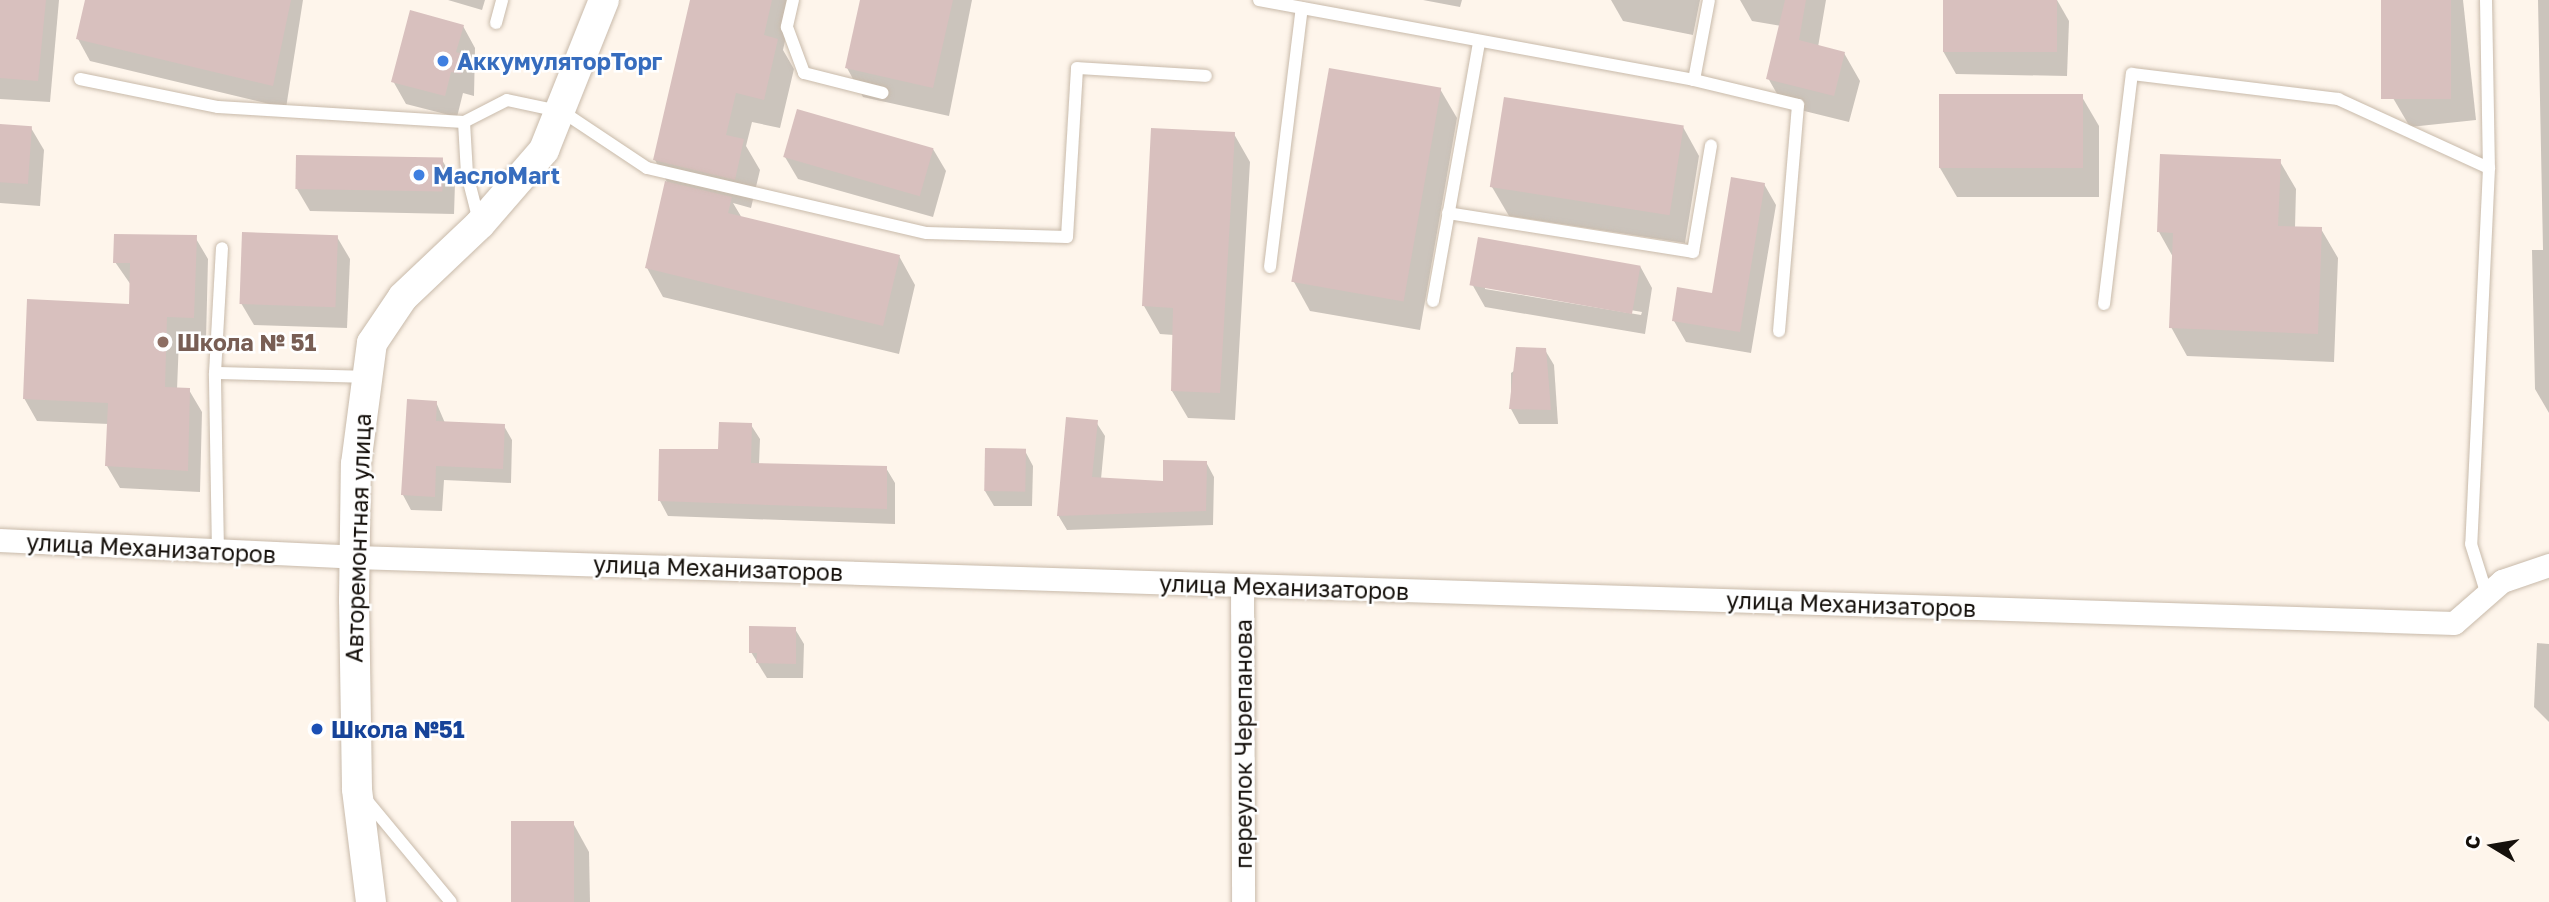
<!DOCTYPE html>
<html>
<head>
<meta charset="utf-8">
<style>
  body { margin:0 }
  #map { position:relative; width:2549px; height:902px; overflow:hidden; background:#fef5eb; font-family:"Golos Text",sans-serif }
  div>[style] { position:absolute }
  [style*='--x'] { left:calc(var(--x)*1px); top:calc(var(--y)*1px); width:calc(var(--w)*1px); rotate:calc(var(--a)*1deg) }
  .shadow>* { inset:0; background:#0003 }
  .building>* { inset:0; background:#d8c0be; transform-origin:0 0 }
  .roads { filter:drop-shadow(0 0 2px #c8baaa) drop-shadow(0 0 2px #c8baaa) }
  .service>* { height:12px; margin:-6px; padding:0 6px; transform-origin:6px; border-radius:6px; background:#fff }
  .minor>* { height:23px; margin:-11.5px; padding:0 11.5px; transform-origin:11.5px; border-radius:11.5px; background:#fff }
  .tertiary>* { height:30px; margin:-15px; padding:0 15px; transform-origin:15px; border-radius:15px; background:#fff }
  .dots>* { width:19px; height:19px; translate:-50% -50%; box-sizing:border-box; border:4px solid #fff; border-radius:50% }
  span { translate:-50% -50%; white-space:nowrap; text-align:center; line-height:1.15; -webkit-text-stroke:5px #fff; paint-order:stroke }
  .shop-label { font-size:23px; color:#366cbe; font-weight:700 }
  .left { translate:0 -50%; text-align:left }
  .education-label { font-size:23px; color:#785e54; font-weight:700 }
  .street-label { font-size:23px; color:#15100b }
  .transit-label { font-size:23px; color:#164399; font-weight:700 }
  .north { position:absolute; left:2458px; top:811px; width:70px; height:70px; -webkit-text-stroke:5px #fff; paint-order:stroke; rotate:281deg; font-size:19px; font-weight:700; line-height:28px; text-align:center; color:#15100b }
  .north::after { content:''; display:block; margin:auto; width:24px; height:32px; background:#15100b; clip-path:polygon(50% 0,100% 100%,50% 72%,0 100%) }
</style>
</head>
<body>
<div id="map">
  <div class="shadow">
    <div style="clip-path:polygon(0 0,59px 0,50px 102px,0 99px)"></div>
    <div style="clip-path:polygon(87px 0,303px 0,286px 108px,90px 61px,78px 39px)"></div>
    <div style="clip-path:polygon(448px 0,485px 0,482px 10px)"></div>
    <div style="clip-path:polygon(692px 0,794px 0,783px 50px,794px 69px,780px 128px,752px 122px,746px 146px,760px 170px,751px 208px,733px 203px,742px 218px,899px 256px,915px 285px,899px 354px,663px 297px,647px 268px,667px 182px,655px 160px)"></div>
    <div style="clip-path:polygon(862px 0,972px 0,949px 116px,863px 97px,847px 68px)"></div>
    <div style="clip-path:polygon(1423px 0,1462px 0,1460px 7px)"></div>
    <div style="clip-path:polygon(1611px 0,1700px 0,1693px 35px,1623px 21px)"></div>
    <div style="clip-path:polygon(1740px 0,1826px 0,1818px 47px,1844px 53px,1860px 81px,1849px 122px,1784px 106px,1768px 78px,1781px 26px,1752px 21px)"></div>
    <div style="clip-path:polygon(1945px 0,2057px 0,2069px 21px,2067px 76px,1956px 74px,1943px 51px)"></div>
    <div style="clip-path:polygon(2383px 0,2463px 0,2476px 120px,2410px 127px,2393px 98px)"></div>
    <div style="clip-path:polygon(2538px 0,2549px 0,2549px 413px,2535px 389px,2532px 250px,2543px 250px)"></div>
    <div style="clip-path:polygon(463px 26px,475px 48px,474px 96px,463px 93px,457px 117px,406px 104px,393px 81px)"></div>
    <div style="clip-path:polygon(1440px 89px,1457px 118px,1420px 330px,1310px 311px,1294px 282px)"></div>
    <div style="clip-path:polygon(2082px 97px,2099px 126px,2099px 197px,1957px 197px,1940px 168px)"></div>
    <div style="clip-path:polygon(0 126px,31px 128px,44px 150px,40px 206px,0 203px)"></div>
    <div style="clip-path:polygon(1683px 127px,1699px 156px,1685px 243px,1509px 216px,1492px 187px)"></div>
    <div style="clip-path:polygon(1234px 134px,1250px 162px,1235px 420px,1188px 418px,1172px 391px,1174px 335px,1160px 334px,1144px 306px)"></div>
    <div style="clip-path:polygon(933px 149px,946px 171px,933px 217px,798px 179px,785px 157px)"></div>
    <div style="clip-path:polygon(442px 160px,455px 182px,454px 214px,310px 211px,297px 189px)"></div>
    <div style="clip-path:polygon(2279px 160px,2296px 189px,2295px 228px,2321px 229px,2338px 258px,2334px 362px,2187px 356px,2171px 327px,2173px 257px,2159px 232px)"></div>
    <div style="clip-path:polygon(1764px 184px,1776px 205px,1751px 353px,1686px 342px,1674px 321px,1714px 295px)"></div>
    <div style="clip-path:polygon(195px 237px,208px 259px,206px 340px,179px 339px,177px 390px,189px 390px,202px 412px,200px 492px,120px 488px,107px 466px,109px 424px,37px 421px,24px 398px,131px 306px,131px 285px,115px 262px)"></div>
    <div style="clip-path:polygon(337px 237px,350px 259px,347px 328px,254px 325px,241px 303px)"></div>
    <div style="clip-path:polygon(evenodd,1640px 266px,1652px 288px,1645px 334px,1485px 307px,1472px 284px,1640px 266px,1485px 285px,1642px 312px,1641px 315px,1485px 289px,1485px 285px)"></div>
    <div style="clip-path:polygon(1545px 350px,1554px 365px,1558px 424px,1519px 424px,1511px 409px,1511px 373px)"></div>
    <div style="clip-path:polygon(436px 402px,445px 423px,504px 426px,512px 440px,511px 483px,444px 480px,442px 511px,411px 510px,403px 495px)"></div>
    <div style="clip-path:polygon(1096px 422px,1105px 436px,1101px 479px,1165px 483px,1206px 462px,1214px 477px,1213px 525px,1067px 530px,1058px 515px)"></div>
    <div style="clip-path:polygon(751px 425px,760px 439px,759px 464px,886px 468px,895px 483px,895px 524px,668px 516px,660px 501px)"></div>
    <div style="clip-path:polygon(1025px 451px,1033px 466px,1032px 506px,994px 506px,985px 491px)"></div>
    <div style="clip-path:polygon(795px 629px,804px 644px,803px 678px,767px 678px,751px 652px)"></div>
    <div style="clip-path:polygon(2537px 643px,2549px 644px,2549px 722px,2534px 707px)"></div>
    <div style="clip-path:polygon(573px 823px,589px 852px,590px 902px,513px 902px)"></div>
  </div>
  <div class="building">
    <div style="clip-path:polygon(0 0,46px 0,38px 81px,0 78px)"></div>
    <div style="clip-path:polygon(85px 0,291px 0,273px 86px,76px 39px)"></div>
    <div style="clip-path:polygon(690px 0,772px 0,764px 35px,778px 39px,764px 100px,736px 93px,726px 135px,744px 139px,735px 180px,653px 160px)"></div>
    <div style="clip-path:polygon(860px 0,953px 0,933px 88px,845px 68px)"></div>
    <div style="clip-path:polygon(1785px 0,1806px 0,1799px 40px,1845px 52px,1834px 96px,1766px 79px)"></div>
    <div style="left:1943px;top:0;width:114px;height:52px"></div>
    <div style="left:2381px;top:0;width:70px;height:99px"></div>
    <div style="clip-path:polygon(410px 10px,464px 25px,456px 52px,466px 55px,461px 74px,451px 72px,445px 96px,391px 82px)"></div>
    <div style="left:1329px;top:68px;width:114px;height:217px;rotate:10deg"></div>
    <div style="left:1939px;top:94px;width:144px;height:74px"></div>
    <div style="left:1504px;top:97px;width:182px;height:91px;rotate:9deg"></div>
    <div style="left:797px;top:109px;width:142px;height:50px;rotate:16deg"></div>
    <div style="left:0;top:124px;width:32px;height:58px;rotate:4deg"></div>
    <div style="clip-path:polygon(1151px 128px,1235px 132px,1220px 393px,1171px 391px,1173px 308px,1142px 306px)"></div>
    <div style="clip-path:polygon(2160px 154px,2281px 159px,2278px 226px,2322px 227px,2318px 334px,2169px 328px,2173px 233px,2157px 232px)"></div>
    <div style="left:296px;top:155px;width:147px;height:34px;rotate:1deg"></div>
    <div style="clip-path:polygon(1731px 177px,1765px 183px,1740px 332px,1672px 321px,1677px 287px,1712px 293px)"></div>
    <div style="clip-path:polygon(665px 181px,732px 197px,728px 213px,900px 255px,883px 326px,645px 268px)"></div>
    <div style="left:242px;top:232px;width:96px;height:72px;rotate:2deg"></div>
    <div style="clip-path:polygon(114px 234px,197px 235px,194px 318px,167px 317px,165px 387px,190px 388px,188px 471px,105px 466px,108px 403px,23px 399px,27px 299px,129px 304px,130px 263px,113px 263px)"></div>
    <div style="left:1478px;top:237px;width:165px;height:49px;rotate:10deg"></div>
    <div style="clip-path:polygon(1516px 347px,1546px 348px,1551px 410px,1509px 409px)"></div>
    <div style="clip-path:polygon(407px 399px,437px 401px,436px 421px,505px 424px,503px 469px,436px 466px,435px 497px,401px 495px)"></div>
    <div style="clip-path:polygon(1066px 417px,1098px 420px,1092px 477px,1163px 481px,1163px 460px,1207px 461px,1206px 511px,1057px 516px)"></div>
    <div style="clip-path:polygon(719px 422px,752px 423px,751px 463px,887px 466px,887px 509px,658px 501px,659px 449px,718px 449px)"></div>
    <div style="left:985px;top:448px;width:41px;height:43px;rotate:1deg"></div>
    <div style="clip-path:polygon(749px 626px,796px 627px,796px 664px,756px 663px,757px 653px,749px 653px)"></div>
    <div style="left:574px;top:821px;width:81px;height:63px;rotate:90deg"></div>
  </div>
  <div class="roads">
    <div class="service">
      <div style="--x:793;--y:0;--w:28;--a:103"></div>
      <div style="--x:787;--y:27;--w:49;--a:69.7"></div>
      <div style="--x:804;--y:73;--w:81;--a:14.2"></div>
      <div style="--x:1259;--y:0;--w:442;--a:10.4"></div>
      <div style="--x:1694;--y:80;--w:81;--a:-79.4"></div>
      <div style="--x:2486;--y:0;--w:168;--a:89"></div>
      <div style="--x:2489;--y:168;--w:376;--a:92.7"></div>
      <div style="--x:2471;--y:544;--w:53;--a:72.6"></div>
      <div style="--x:496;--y:23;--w:24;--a:-75"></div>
      <div style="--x:80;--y:79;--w:141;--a:11.5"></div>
      <div style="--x:218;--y:107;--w:246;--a:3.5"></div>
      <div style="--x:464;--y:122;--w:48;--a:-27.1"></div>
      <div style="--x:507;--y:100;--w:57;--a:12.1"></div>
      <div style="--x:563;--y:112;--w:101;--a:33.7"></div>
      <div style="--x:647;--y:168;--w:287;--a:13.1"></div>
      <div style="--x:927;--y:233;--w:140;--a:1.6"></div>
      <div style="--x:1067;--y:237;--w:169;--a:-86.6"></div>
      <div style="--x:1077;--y:68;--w:129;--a:3.5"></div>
      <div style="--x:1694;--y:80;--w:107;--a:13.5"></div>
      <div style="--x:1798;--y:105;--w:227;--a:94.8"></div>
      <div style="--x:464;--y:122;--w:52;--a:86.7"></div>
      <div style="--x:467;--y:174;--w:49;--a:75.7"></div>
      <div style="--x:1448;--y:213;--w:248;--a:9"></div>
      <div style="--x:1693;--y:252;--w:108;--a:-80.4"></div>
      <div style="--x:1270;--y:267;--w:261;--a:-83"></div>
      <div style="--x:1433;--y:301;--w:262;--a:-79.9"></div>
      <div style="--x:2104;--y:304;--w:232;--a:-83.1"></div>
      <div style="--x:2132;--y:74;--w:208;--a:6.9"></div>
      <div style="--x:2338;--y:99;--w:166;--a:24.6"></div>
      <div style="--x:215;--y:373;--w:150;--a:1.5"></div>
      <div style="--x:218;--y:552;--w:179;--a:-91"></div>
      <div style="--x:215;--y:373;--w:125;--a:-86.8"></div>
      <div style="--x:364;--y:797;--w:136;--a:50.4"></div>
    </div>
    <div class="minor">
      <div style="--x:0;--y:540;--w:355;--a:2.7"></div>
      <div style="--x:355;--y:557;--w:2100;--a:1.8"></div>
      <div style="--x:2454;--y:623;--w:64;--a:-41.2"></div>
      <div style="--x:2502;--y:581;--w:50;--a:-18.8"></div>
      <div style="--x:1242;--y:586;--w:316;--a:89.8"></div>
    </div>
    <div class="tertiary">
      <div style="--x:371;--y:902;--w:114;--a:-97.1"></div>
      <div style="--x:357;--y:789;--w:189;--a:-90.9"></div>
      <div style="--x:354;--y:600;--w:136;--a:-89.2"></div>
      <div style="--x:356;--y:464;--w:122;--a:-82.5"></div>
      <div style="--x:372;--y:343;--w:55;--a:-56"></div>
      <div style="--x:403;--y:297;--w:106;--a:-43.5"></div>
      <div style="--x:480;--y:224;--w:98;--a:-49.1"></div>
      <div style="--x:544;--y:150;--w:162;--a:-68.2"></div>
    </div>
  </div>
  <div class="dots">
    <div style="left:443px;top:61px;background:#3f7fe0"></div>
    <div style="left:419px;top:175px;background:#3f7fe0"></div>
    <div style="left:163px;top:342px;background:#8d6e63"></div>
    <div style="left:317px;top:729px;background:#1a4fb4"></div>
  </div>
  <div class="shop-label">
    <span class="left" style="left:457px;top:61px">АккумуляторТорг</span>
    <span class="left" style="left:433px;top:175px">МаслоMart</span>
  </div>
  <div class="education-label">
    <span class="left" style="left:177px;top:342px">Школа № 51</span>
  </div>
  <div class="street-label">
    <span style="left:358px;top:538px;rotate:-88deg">Авторемонтная улица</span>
    <span style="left:151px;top:548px;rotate:3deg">улица Механизаторов</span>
    <span style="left:718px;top:568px;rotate:2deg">улица Механизаторов</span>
    <span style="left:1284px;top:587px;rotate:2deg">улица Механизаторов</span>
    <span style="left:1851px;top:604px;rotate:2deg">улица Механизаторов</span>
    <span style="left:1243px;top:744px;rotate:-90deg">переулок Черепанова</span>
  </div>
  <div class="transit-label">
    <span class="left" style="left:331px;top:729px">Школа №51</span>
  </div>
  <div class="north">С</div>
</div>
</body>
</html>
